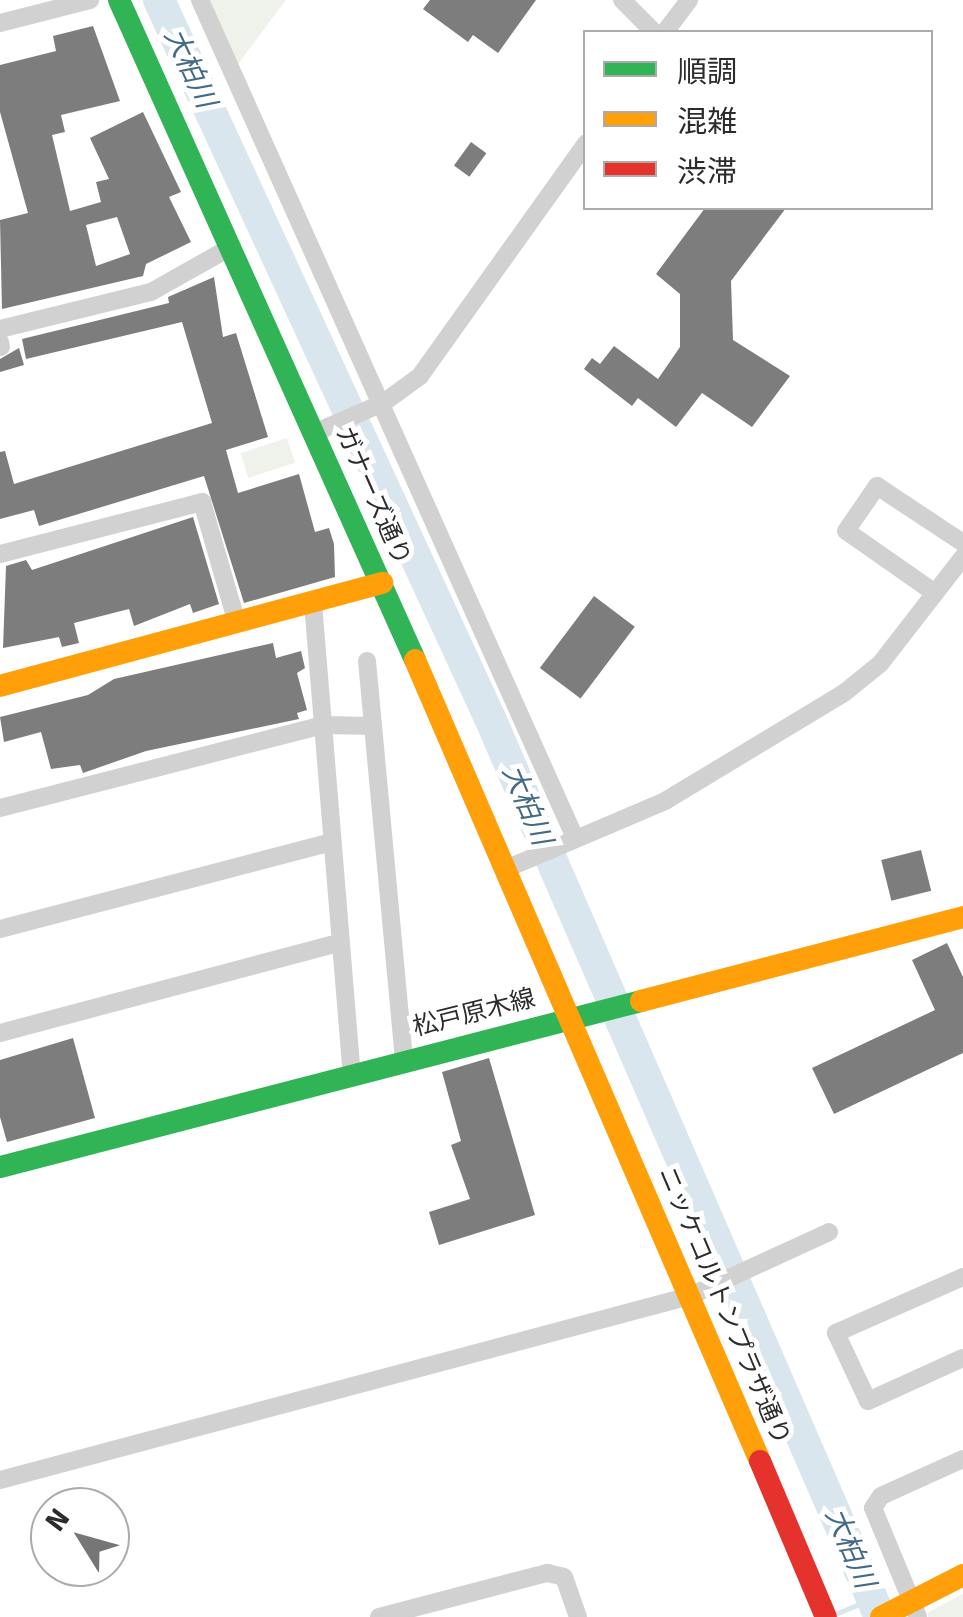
<!DOCTYPE html>
<html>
<head>
<meta charset="utf-8">
<style>
  body { margin:0 }
  #map { position:relative; width:963px; height:1617px; overflow:hidden; background:#fff; font-family:Signika,"Noto Sans JP",sans-serif }
  div>[style] { position:absolute }
  [style*='--x'] { left:calc(var(--x)*1px); top:calc(var(--y)*1px); width:calc(var(--w)*1px); rotate:calc(var(--a)*1deg) }
  .green>* { inset:0; background:#eff2eb; transform-origin:0 0 }
  .stream>* { height:5px; margin:-2.5px; padding:0 2.5px; transform-origin:2.5px; border-radius:2.5px; background:#d9e6ee }
  .river>* { height:32px; margin:-16px; padding:0 16px; transform-origin:16px; border-radius:16px; background:#d9e6ee }
  .building>* { inset:0; background:#7d7d7d; transform-origin:0 0 }
  .street>* { height:18px; margin:-9px; padding:0 9px; transform-origin:9px; border-radius:9px; background:#d1d1d1 }
  .fast>* { height:22px; margin:-11px; padding:0 11px; transform-origin:11px; border-radius:11px; background:#30b455 }
  .slow>* { height:22px; margin:-11px; padding:0 11px; transform-origin:11px; border-radius:11px; background:#ff9f0a }
  .jam>* { height:22px; margin:-11px; padding:0 11px; transform-origin:11px; border-radius:11px; background:#e5322d }
  span { translate:-50% -50%; white-space:nowrap; text-align:center; line-height:1.15; -webkit-text-stroke:10px #fff; paint-order:stroke }
  .street-label { font-size:25px; color:#2c2c2c }
  .water-label { font-size:28px; color:#436b85; font-style:italic }
  .legend { position:absolute; left:583px; top:30px; width:350px; height:180px; box-sizing:border-box; background:#fff; border:2px solid #ababab; margin:0; padding:12px 18px; list-style:none; font-size:30px; color:#2c2c2c }
  .legend li { display:flex; align-items:center; gap:20px; height:50px }
  .legend b { width:50px; border:2px solid #ababab }
  .north { position:absolute; left:30px; top:1487px; width:100px; height:100px; box-sizing:border-box; background:#fff; border:2px solid #ababab; border-radius:50%; rotate:307deg; font-size:28px; font-weight:700; line-height:40px; text-align:center; color:#2c2c2c }
  .north::after { content:''; display:block; margin:auto; width:35px; height:45px; background:#767676; clip-path:polygon(50% 0,100% 100%,50% 72%,0 100%) }
</style>
</head>
<body>
<div id="map">
  <div class="green">
    <div style="clip-path:polygon(205px 0,286px 0,238px 64px)"></div>
    <div style="left:287px;top:438px;width:26px;height:49px;rotate:72deg"></div>
    <div style="clip-path:polygon(963px 1594px,963px 1617px,928px 1617px,927px 1613px)"></div>
  </div>
  <div class="stream">
    <div style="--x:835;--y:1614;--w:42;--a:-22.3"></div>
  </div>
  <div class="river">
    <div style="--x:159;--y:0;--w:788;--a:65.26"></div>
    <div style="--x:489;--y:716;--w:982;--a:66.54"></div>
  </div>
  <div class="building">
    <div style="clip-path:polygon(430px 0,536px 0,498px 53px,473px 35px,468px 42px,423px 9px)"></div>
    <div style="clip-path:polygon(evenodd,93px 26px,120px 101px,61px 115px,65px 132px,52px 135px,70px 211px,101px 202px,96px 182px,109px 179px,90px 138px,143px 112px,181px 192px,169px 197px,191px 242px,146px 264px,143px 276px,2px 309px,0 220px,28px 213px,0 112px,0 65px,56px 51px,53px 36px,93px 26px,117px 217px,130px 254px,96px 266px,86px 225px,117px 217px)"></div>
    <div style="left:471px;top:142px;width:19px;height:29px;rotate:36deg"></div>
    <div style="clip-path:polygon(705px 208px,786px 208px,731px 281px,733px 340px,790px 376px,752px 427px,702px 393px,676px 427px,638px 398px,632px 406px,584px 369px,592px 358px,600px 364px,614px 346px,658px 379px,680px 347px,680px 294px,656px 274px)"></div>
    <div style="clip-path:polygon(214px 277px,223px 337px,236px 333px,268px 437px,226px 450px,238px 493px,299px 474px,315px 532px,329px 528px,334px 544px,335px 577px,244px 603px,204px 476px,39px 526px,34px 510px,0 519px,0 452px,5px 451px,14px 484px,212px 423px,182px 322px,26px 359px,22px 339px,169px 303px,168px 297px)"></div>
    <div style="clip-path:polygon(19px 348px,24px 365px,0 372px,0 359px)"></div>
    <div style="clip-path:polygon(193px 517px,219px 604px,193px 613px,190px 604px,134px 626px,129px 609px,74px 623px,79px 643px,62px 647px,59px 637px,3px 648px,6px 566px,26px 560px,32px 570px)"></div>
    <div style="left:594px;top:596px;width:51px;height:90px;rotate:37deg"></div>
    <div style="clip-path:polygon(273px 643px,276px 658px,301px 651px,305px 668px,297px 673px,307px 710px,297px 713px,299px 719px,146px 751px,83px 773px,80px 765px,51px 769px,41px 732px,4px 742px,0 717px,88px 695px,114px 679px)"></div>
    <div style="left:921px;top:850px;width:42px;height:41px;rotate:76deg"></div>
    <div style="clip-path:polygon(947px 943px,963px 977px,963px 1053px,834px 1114px,812px 1068px,935px 1010px,912px 960px)"></div>
    <div style="clip-path:polygon(73px 1038px,95px 1118px,7px 1142px,0 1117px,0 1060px)"></div>
    <div style="clip-path:polygon(489px 1058px,535px 1215px,439px 1245px,429px 1212px,470px 1199px,451px 1145px,461px 1141px,442px 1072px)"></div>
  </div>
  <div class="street">
    <div style="--x:200;--y:0;--w:918;--a:65.89"></div>
    <div style="--x:622;--y:0;--w:45;--a:45"></div>
    <div style="--x:0;--y:23;--w:93;--a:-14.3"></div>
    <div style="--x:665;--y:32;--w:40;--a:-53"></div>
    <div style="--x:0;--y:329;--w:155;--a:-13.8"></div>
    <div style="--x:151;--y:292;--w:92;--a:-29.4"></div>
    <div style="--x:0;--y:342;--w:5;--a:79"></div>
    <div style="--x:314;--y:433;--w:75;--a:-23.5"></div>
    <div style="--x:383;--y:403;--w:46;--a:-36.1"></div>
    <div style="--x:420;--y:376;--w:286;--a:-54.5"></div>
    <div style="--x:0;--y:554;--w:209;--a:-14.4"></div>
    <div style="--x:202;--y:502;--w:126;--a:73.9"></div>
    <div style="--x:935;--y:593;--w:108;--a:-145.1"></div>
    <div style="--x:846;--y:531;--w:55;--a:-55.4"></div>
    <div style="--x:877;--y:486;--w:103;--a:33.5"></div>
    <div style="--x:313;--y:603;--w:472;--a:85.3"></div>
    <div style="--x:367;--y:661;--w:401;--a:84.7"></div>
    <div style="--x:0;--y:808;--w:334;--a:-14.4"></div>
    <div style="--x:324;--y:725;--w:49;--a:1.2"></div>
    <div style="--x:508;--y:868;--w:171;--a:-23.1"></div>
    <div style="--x:665;--y:801;--w:209;--a:-31.1"></div>
    <div style="--x:844;--y:693;--w:46;--a:-38.9"></div>
    <div style="--x:880;--y:664;--w:135;--a:-52.2"></div>
    <div style="--x:0;--y:929;--w:343;--a:-14.7"></div>
    <div style="--x:0;--y:1033;--w:350;--a:-14.9"></div>
    <div style="--x:963;--y:1277;--w:139;--a:156.2"></div>
    <div style="--x:836;--y:1333;--w:75;--a:64.8"></div>
    <div style="--x:868;--y:1401;--w:104;--a:-24.4"></div>
    <div style="--x:0;--y:1480;--w:714;--a:-14.93"></div>
    <div style="--x:690;--y:1296;--w:153;--a:-24.7"></div>
    <div style="--x:379;--y:1617;--w:174;--a:-14.7"></div>
    <div style="--x:547;--y:1573;--w:17;--a:13"></div>
    <div style="--x:564;--y:1577;--w:42;--a:70.7"></div>
    <div style="--x:918;--y:1617;--w:118;--a:-112.4"></div>
    <div style="--x:873;--y:1508;--w:14;--a:-56"></div>
    <div style="--x:881;--y:1496;--w:90;--a:-24.3"></div>
  </div>
  <div class="fast">
    <div style="--x:119;--y:0;--w:723;--a:65.84"></div>
    <div style="--x:0;--y:1167;--w:662;--a:-14.52"></div>
  </div>
  <div class="slow">
    <div style="--x:415;--y:660;--w:872;--a:66.7"></div>
    <div style="--x:0;--y:686;--w:396;--a:-15.1"></div>
    <div style="--x:641;--y:1001;--w:333;--a:-14.6"></div>
    <div style="--x:881;--y:1617;--w:92;--a:-27.1"></div>
  </div>
  <div class="jam">
    <div style="--x:760;--y:1461;--w:169;--a:67.1"></div>
  </div>
  <div class="street-label">
    <span style="left:373px;top:496px;rotate:66deg">ガナーズ通り</span>
    <span style="left:474px;top:1013px;rotate:-14deg">松戸原木線</span>
    <span style="left:724px;top:1306px;rotate:67deg">ニッケコルトンプラザ通り</span>
  </div>
  <div class="water-label">
    <span style="left:190px;top:68px;rotate:65deg">大柏川</span>
    <span style="left:527px;top:805px;rotate:67deg">大柏川</span>
    <span style="left:850px;top:1548px;rotate:67deg">大柏川</span>
  </div>
  <ul class="legend">
  <li><b style="height:12px;background:#30b455"></b>順調</li>
  <li><b style="height:12px;background:#ff9f0a"></b>混雑</li>
  <li><b style="height:12px;background:#e5322d"></b>渋滞</li>
  </ul>
  <div class="north">N</div>
</div>
</body>
</html>
